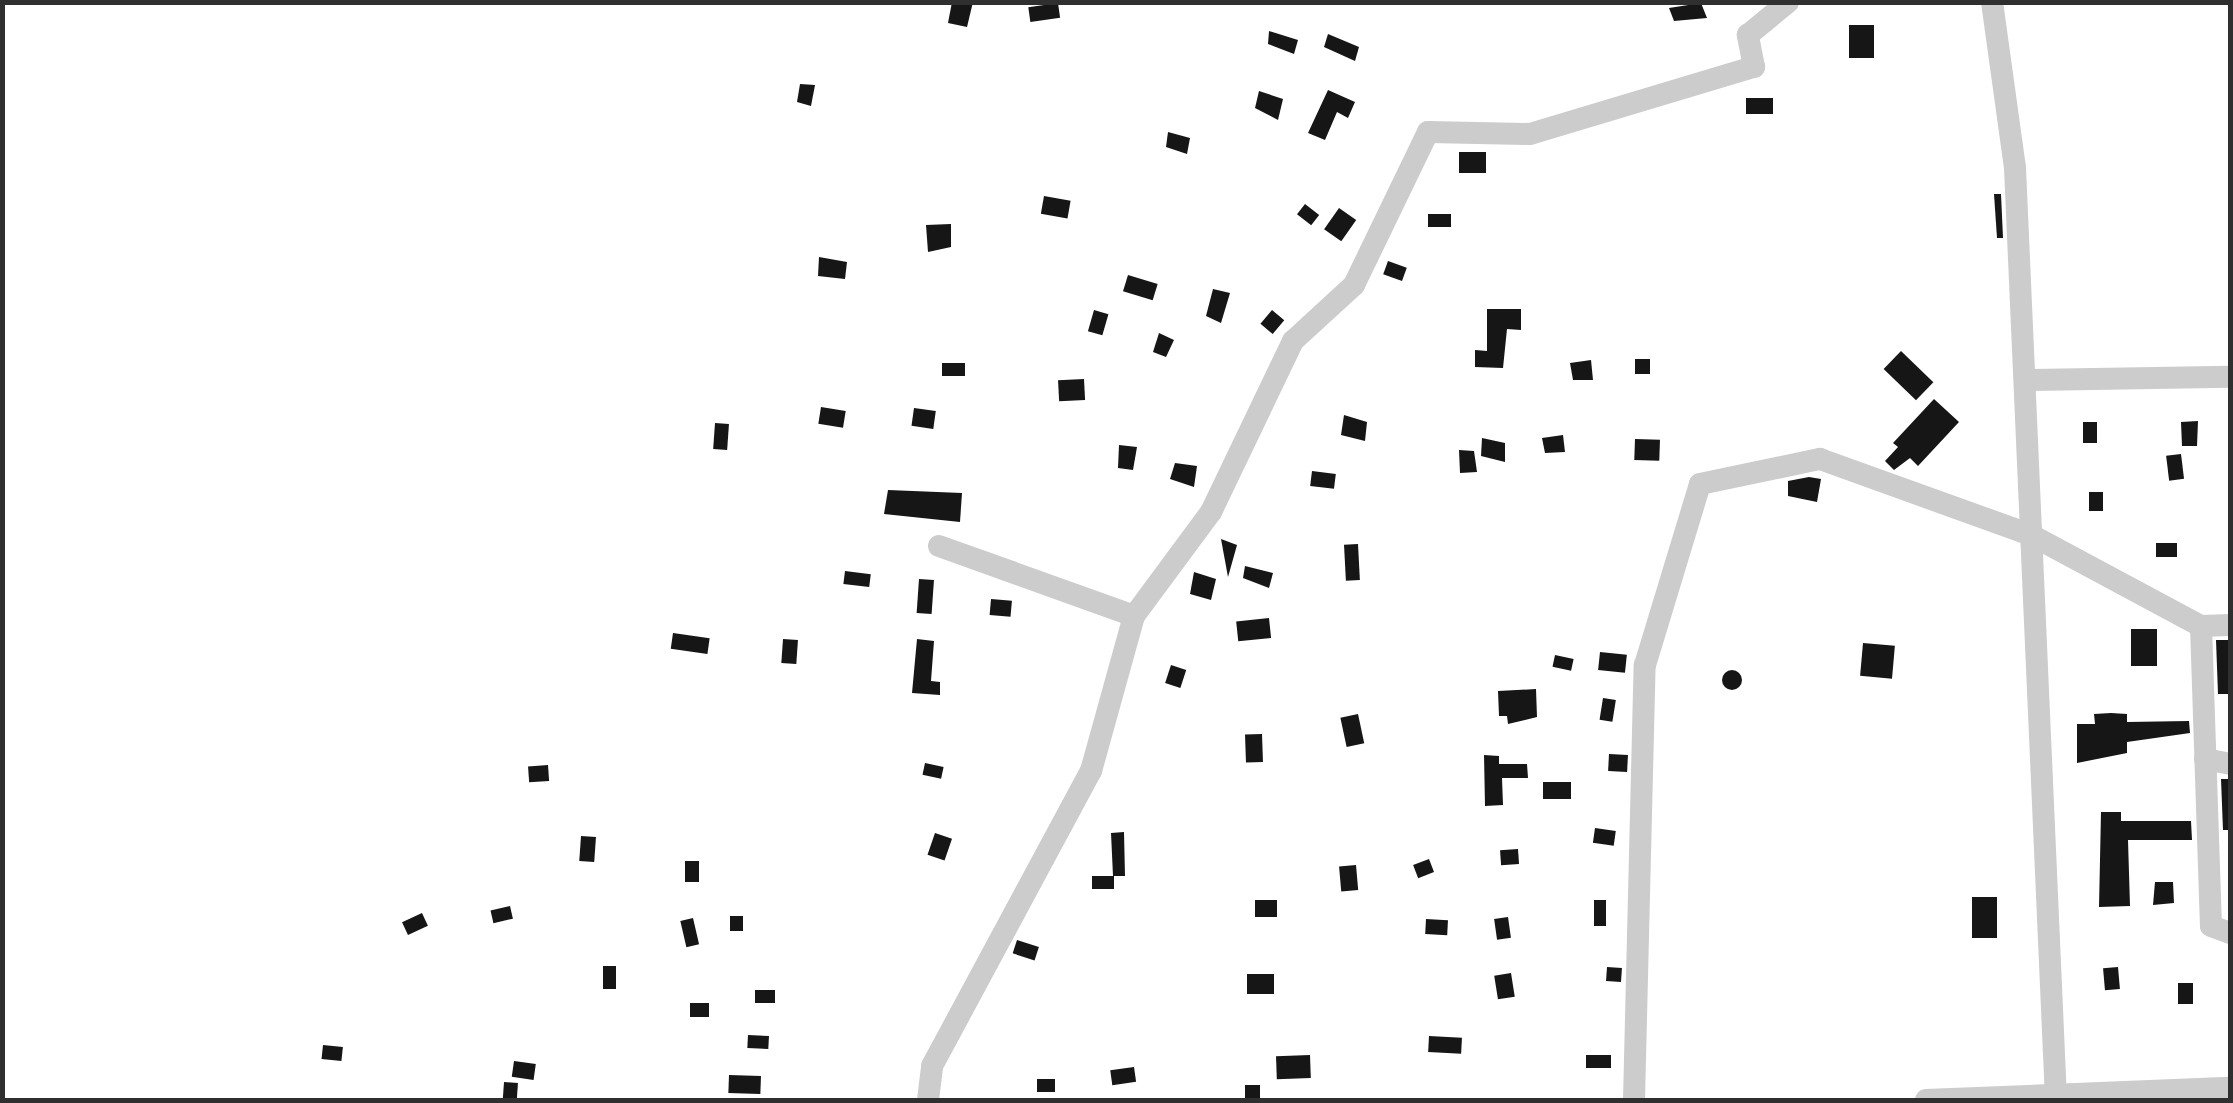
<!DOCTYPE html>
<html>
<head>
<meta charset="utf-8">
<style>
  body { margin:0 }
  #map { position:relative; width:2233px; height:1103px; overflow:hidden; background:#fff; font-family:"Alegreya Sans",sans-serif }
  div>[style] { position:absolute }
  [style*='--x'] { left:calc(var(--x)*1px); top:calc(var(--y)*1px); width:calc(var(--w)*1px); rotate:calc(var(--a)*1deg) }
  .building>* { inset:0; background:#161616; transform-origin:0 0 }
  .round { border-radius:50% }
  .minor>* { height:22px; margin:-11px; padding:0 11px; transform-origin:11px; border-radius:11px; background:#ccc }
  span { translate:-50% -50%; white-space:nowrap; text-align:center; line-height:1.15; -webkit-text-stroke:10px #fff; paint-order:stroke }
  .frame { position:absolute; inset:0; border:5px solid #2f2f2f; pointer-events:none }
</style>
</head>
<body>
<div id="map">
  <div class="building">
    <div style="clip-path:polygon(952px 2px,973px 2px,967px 27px,948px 23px)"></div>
    <div style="left:1058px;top:3px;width:15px;height:30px;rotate:82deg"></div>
    <div style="clip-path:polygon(1701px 3px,1707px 18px,1674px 21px,1669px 8px)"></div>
    <div style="left:1849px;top:25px;width:25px;height:33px"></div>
    <div style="clip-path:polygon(1269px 31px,1298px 40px,1294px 54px,1268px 44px)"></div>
    <div style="clip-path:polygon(1328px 34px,1359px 47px,1355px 61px,1324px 47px)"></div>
    <div style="clip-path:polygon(800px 84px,815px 85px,811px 106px,797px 102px)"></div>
    <div style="clip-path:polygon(1328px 90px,1355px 102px,1348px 118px,1337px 112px,1325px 140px,1308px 133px)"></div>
    <div style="clip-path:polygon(1259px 91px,1283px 99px,1278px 120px,1255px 108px)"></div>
    <div style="left:1773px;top:98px;width:16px;height:27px;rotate:90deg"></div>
    <div style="clip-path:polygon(1168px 132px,1190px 138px,1187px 154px,1166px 147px)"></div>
    <div style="left:1459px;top:152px;width:27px;height:21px"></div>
    <div style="clip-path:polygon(1994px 194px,2001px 194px,2003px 238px,1997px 238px)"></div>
    <div style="left:1044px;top:196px;width:27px;height:18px;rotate:10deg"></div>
    <div style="left:1305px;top:204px;width:18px;height:13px;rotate:38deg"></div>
    <div style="left:1339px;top:208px;width:21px;height:26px;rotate:35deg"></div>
    <div style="left:1428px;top:214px;width:23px;height:13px"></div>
    <div style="clip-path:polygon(951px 224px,951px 247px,928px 252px,926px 225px)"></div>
    <div style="clip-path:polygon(819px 257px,847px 262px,845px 279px,818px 276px)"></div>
    <div style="left:1388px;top:261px;width:20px;height:14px;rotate:20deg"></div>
    <div style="left:1128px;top:275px;width:31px;height:17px;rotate:17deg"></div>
    <div style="clip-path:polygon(1213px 289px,1230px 293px,1221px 323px,1206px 316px)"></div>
    <div style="clip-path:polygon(1487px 309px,1521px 309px,1521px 330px,1507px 329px,1503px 368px,1475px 367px,1475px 350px,1487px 351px)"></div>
    <div style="left:1094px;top:310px;width:15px;height:22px;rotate:16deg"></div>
    <div style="left:1272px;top:310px;width:16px;height:18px;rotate:40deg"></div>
    <div style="clip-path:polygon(1159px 333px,1174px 340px,1166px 357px,1153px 352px)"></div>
    <div style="left:1901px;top:351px;width:45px;height:25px;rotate:44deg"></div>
    <div style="left:1635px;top:359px;width:15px;height:15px"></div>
    <div style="clip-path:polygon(1591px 360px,1593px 380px,1573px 380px,1570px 363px)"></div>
    <div style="left:942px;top:363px;width:23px;height:13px"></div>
    <div style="left:1084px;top:379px;width:21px;height:26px;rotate:87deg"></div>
    <div style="clip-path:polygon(1934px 399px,1959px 422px,1918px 466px,1910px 458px,1894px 470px,1885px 461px,1898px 447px,1893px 443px)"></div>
    <div style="left:821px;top:407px;width:25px;height:17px;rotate:9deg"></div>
    <div style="left:914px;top:408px;width:22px;height:18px;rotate:8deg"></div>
    <div style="clip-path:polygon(1344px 415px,1367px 422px,1365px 441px,1341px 435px)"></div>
    <div style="clip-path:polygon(2198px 421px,2197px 446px,2182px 446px,2181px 422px)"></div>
    <div style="left:2083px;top:422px;width:14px;height:21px"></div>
    <div style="left:715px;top:423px;width:14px;height:26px;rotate:4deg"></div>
    <div style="clip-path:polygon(1563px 435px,1565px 452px,1545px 453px,1542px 438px)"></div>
    <div style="clip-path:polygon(1482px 438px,1505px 443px,1505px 462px,1481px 456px)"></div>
    <div style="left:1635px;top:439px;width:25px;height:21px;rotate:2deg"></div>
    <div style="clip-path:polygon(1119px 445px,1137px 447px,1133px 470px,1118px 468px)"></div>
    <div style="clip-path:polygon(1459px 450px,1474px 451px,1477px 472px,1460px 473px)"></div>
    <div style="left:2181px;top:454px;width:25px;height:15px;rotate:83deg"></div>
    <div style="clip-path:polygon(1175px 463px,1197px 466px,1194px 487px,1170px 479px)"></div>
    <div style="left:1312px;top:471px;width:24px;height:15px;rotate:7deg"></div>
    <div style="clip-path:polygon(1809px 477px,1821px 479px,1817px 502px,1788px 496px,1788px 481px)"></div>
    <div style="clip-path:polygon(888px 490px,962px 493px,960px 522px,884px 514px)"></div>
    <div style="left:2089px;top:492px;width:14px;height:19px"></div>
    <div style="clip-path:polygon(1221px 539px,1237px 545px,1228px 577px)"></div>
    <div style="left:2156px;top:543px;width:21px;height:14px"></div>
    <div style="left:1358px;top:544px;width:36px;height:14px;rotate:87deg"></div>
    <div style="clip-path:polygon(1245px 566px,1273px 573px,1269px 588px,1243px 578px)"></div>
    <div style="left:845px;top:571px;width:26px;height:13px;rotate:7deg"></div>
    <div style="clip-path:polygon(1194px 572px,1216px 579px,1211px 600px,1190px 594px)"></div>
    <div style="left:919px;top:579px;width:15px;height:34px;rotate:4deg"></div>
    <div style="left:991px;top:599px;width:21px;height:16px;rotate:5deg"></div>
    <div style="left:1269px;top:618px;width:20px;height:33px;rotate:84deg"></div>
    <div style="left:2131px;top:629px;width:26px;height:37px"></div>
    <div style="left:673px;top:633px;width:37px;height:16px;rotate:8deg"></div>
    <div style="left:783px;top:639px;width:15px;height:24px;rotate:4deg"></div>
    <div style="clip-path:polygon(917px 639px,934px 641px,931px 681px,940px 682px,940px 695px,912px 693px)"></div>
    <div style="clip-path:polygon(2216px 640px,2230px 640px,2230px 694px,2218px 694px)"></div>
    <div style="left:1863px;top:643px;width:32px;height:33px;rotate:5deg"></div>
    <div style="left:1600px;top:652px;width:27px;height:18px;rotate:6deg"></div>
    <div style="left:1555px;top:655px;width:19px;height:12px;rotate:12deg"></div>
    <div style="left:1171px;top:665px;width:16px;height:19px;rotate:18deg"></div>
    <div class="round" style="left:1722px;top:670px;width:20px;height:20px"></div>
    <div style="clip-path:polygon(1536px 689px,1537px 717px,1508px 724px,1507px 716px,1499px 716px,1498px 691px)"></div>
    <div style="left:1603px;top:698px;width:13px;height:22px;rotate:9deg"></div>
    <div style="clip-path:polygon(2111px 713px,2127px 714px,2127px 722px,2189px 721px,2190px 733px,2127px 742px,2127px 753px,2077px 763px,2077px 724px,2095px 724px,2094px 714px)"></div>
    <div style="left:1358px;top:714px;width:30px;height:18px;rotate:78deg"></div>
    <div style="left:1262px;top:734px;width:28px;height:17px;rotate:88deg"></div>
    <div style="left:1609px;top:754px;width:19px;height:17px;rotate:3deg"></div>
    <div style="clip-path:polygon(1484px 755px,1499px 756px,1499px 764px,1527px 764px,1528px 778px,1502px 778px,1503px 805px,1485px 806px)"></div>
    <div style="left:925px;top:763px;width:19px;height:12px;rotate:12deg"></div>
    <div style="left:548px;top:765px;width:16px;height:20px;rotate:86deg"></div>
    <div style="clip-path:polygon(2221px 779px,2230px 779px,2230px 830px,2223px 830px)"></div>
    <div style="left:1543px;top:782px;width:28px;height:17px"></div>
    <div style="clip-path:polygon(2101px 812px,2121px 812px,2121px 821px,2191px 821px,2192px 840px,2128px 840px,2130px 906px,2099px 907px)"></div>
    <div style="left:1595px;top:828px;width:21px;height:15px;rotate:8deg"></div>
    <div style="clip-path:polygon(1124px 832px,1125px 876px,1114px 876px,1114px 889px,1092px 889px,1092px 876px,1113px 876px,1111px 833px)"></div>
    <div style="left:935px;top:833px;width:18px;height:23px;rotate:19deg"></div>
    <div style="left:581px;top:836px;width:15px;height:25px;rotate:4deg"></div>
    <div style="left:1518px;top:849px;width:15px;height:18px;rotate:86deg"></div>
    <div style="left:1429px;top:859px;width:14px;height:17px;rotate:69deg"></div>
    <div style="left:685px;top:861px;width:14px;height:21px"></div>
    <div style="left:1356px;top:865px;width:25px;height:17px;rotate:85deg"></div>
    <div style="clip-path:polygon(2155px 882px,2173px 882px,2174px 903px,2153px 905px)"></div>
    <div style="left:1972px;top:897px;width:25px;height:41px"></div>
    <div style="left:1255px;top:900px;width:22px;height:17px"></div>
    <div style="left:1594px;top:900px;width:12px;height:26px"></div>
    <div style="left:510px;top:906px;width:13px;height:20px;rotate:77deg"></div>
    <div style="left:422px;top:913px;width:14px;height:22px;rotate:65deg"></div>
    <div style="left:730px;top:916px;width:13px;height:15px"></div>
    <div style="left:1508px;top:917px;width:21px;height:14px;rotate:82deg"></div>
    <div style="left:693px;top:918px;width:27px;height:13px;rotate:77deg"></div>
    <div style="left:1426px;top:919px;width:22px;height:15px;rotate:3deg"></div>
    <div style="left:1017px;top:940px;width:23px;height:14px;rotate:18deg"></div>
    <div style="left:603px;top:966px;width:13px;height:23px"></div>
    <div style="left:1607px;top:967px;width:15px;height:14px;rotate:4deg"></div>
    <div style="left:2118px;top:967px;width:22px;height:15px;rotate:85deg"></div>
    <div style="left:1511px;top:973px;width:24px;height:17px;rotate:81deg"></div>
    <div style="left:1274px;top:974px;width:20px;height:27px;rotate:90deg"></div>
    <div style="left:2178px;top:983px;width:15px;height:21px"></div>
    <div style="left:755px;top:990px;width:20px;height:13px"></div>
    <div style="left:690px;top:1003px;width:19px;height:14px"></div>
    <div style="left:748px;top:1035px;width:21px;height:13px;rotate:3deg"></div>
    <div style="left:1429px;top:1036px;width:33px;height:16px;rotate:3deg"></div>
    <div style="left:323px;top:1045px;width:20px;height:14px;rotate:6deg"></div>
    <div style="left:1310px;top:1055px;width:23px;height:34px;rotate:88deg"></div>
    <div style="left:1586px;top:1055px;width:25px;height:13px"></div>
    <div style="left:514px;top:1061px;width:22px;height:16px;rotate:8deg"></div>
    <div style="left:1134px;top:1067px;width:15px;height:24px;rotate:82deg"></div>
    <div style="left:729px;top:1075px;width:32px;height:18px;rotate:2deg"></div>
    <div style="left:1037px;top:1079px;width:18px;height:13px"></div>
    <div style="left:504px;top:1082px;width:14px;height:18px;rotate:4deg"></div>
    <div style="left:1245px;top:1085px;width:15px;height:15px"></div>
  </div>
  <div class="minor">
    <div style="--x:1992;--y:2;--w:168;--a:82.1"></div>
    <div style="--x:2015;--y:168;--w:933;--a:87.48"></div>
    <div style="--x:2028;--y:380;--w:202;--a:-0.9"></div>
    <div style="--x:939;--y:546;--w:207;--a:19.7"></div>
    <div style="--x:2201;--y:626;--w:29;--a:-2"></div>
    <div style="--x:2205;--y:759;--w:25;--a:11"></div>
    <div style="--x:928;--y:1100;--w:34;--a:-83"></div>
    <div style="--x:932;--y:1066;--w:335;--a:-61.7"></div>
    <div style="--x:1091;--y:771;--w:161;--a:-74.5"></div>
    <div style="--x:1134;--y:616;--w:129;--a:-53.5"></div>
    <div style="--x:1211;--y:512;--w:190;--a:-64.4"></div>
    <div style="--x:1293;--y:341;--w:83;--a:-42.6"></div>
    <div style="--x:1354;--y:285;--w:170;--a:-64.2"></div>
    <div style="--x:1428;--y:132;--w:102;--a:1.1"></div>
    <div style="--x:1530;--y:134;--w:234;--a:-16.7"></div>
    <div style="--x:1754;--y:67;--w:33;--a:-101"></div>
    <div style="--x:1748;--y:35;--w:52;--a:-39.5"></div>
    <div style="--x:1634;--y:1100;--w:435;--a:-88.6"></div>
    <div style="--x:1645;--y:665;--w:189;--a:-73.1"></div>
    <div style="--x:1700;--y:484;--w:123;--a:-11.8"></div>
    <div style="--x:1820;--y:459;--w:224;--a:19.8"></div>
    <div style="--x:2031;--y:535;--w:193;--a:28.2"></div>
    <div style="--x:2201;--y:626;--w:300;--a:88.1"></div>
    <div style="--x:2211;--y:926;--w:20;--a:20"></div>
    <div style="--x:1926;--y:1100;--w:304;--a:-2.3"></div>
  </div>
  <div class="frame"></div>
</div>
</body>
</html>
